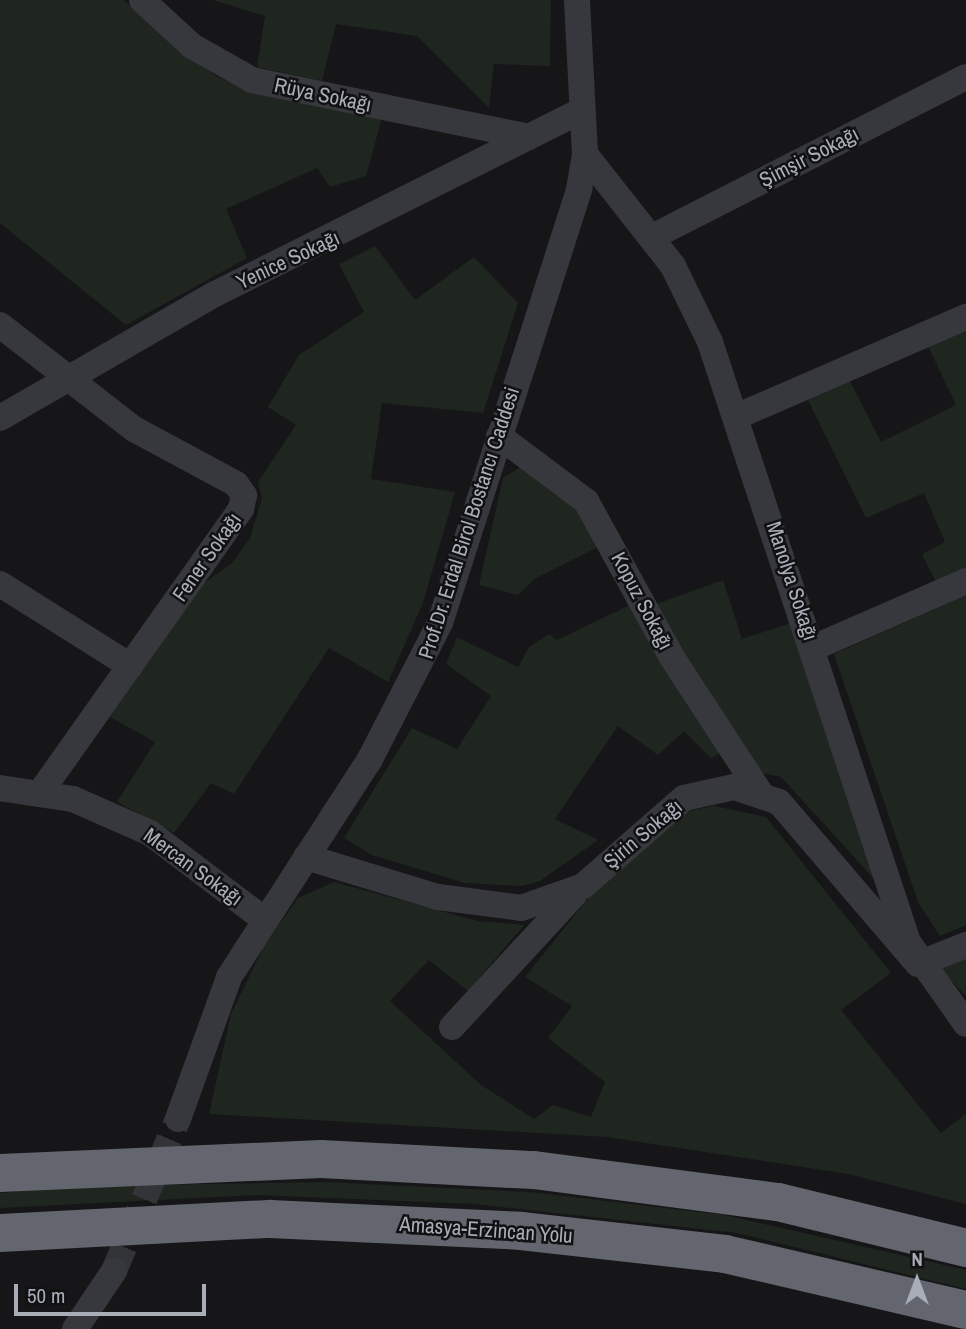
<!DOCTYPE html>
<html>
<head>
<meta charset="utf-8">
<style>
  body { margin:0 }
  #map { position:relative; width:966px; height:1329px; overflow:hidden; background:#161618; font-family:"Archivo Narrow",sans-serif }
  div>[style] { position:absolute }
  [style*='--x'] { left:calc(var(--x)*1px); top:calc(var(--y)*1px); width:calc(var(--w)*1px); rotate:calc(var(--a)*1deg) }
  .green>* { inset:0; background:#1e261f }
  .minor-tunnel>* { height:26px; margin-top:-13px; transform-origin:0; background:repeating-linear-gradient(90deg,#333438 0 26px,transparent 0 39px) }
  .minor>* { height:26px; margin:-13px; padding:0 13px; transform-origin:13px; border-radius:13px; background:#37383d }
  .highway>* { height:38px; margin:-19px; padding:0 19px; transform-origin:19px; border-radius:19px; background:#63666e }
  span { translate:-50% -50%; white-space:nowrap; text-align:center; line-height:1.15; -webkit-text-stroke:5px #111113; paint-order:stroke }
  .street-label { font-size:21px; color:#a8adb8 }
  .north { position:absolute; left:882px; top:1245px; width:70px; height:70px; -webkit-text-stroke:5px #111113; paint-order:stroke; rotate:0deg; font-size:19px; font-weight:700; line-height:28px; text-align:center; color:#a8adb8 }
  .north::after { content:''; display:block; margin:auto; width:24px; height:32px; background:#a8adb8; clip-path:polygon(50% 0,100% 100%,50% 72%,0 100%) }
  .scale { position:absolute; left:14px; top:1284px; width:192px; height:32px; box-sizing:border-box; border:4px solid #a8adb8; border-top:0; padding-left:9px; font-size:21px; line-height:24px; white-space:nowrap; color:#a8adb8; -webkit-text-stroke:5px #111113; paint-order:stroke }
</style>
</head>
<body>
<div id="map">
  <div class="green">
    <div style="clip-path:polygon(0 0,123px 0,217px 77px,255px 92px,382px 118px,366px 176px,330px 187px,317px 168px,226px 209px,247px 258px,126px 325px,0 223px)"></div>
    <div style="clip-path:polygon(213px 0,551px 0,550px 66px,494px 64px,489px 108px,417px 36px,336px 24px,322px 81px,257px 67px,265px 16px)"></div>
    <div style="clip-path:polygon(375px 246px,415px 300px,474px 257px,518px 303px,483px 413px,382px 403px,371px 479px,455px 492px,423px 603px,388px 682px,329px 648px,234px 794px,211px 783px,174px 833px,117px 802px,155px 742px,110px 717px,204px 583px,232px 563px,250px 538px,262px 498px,258px 482px,296px 425px,268px 407px,299px 355px,364px 312px,339px 264px)"></div>
    <div style="clip-path:polygon(966px 328px,966px 572px,938px 586px,922px 554px,945px 542px,924px 493px,866px 518px,807px 398px,849px 379px,881px 442px,956px 405px,928px 346px)"></div>
    <div style="clip-path:polygon(525px 464px,572px 500px,598px 547px,536px 578px,518px 595px,479px 585px,503px 478px)"></div>
    <div style="clip-path:polygon(723px 580px,742px 639px,791px 623px,876px 881px,781px 777px,757px 772px,651px 606px)"></div>
    <div style="clip-path:polygon(966px 595px,966px 925px,940px 936px,918px 902px,834px 654px)"></div>
    <div style="clip-path:polygon(630px 605px,724px 751px,711px 758px,684px 731px,658px 755px,618px 726px,555px 819px,598px 840px,540px 881px,521px 886px,465px 883px,372px 855px,344px 838px,412px 728px,457px 749px,491px 696px,446px 664px,457px 637px,518px 667px,529px 647px,549px 634px,557px 640px)"></div>
    <div style="clip-path:polygon(714px 806px,766px 817px,891px 973px,841px 1010px,941px 1133px,966px 1114px,966px 1204px,848px 1174px,607px 1137px,209px 1114px,231px 1014px,264px 946px,298px 898px,334px 882px,478px 921px,524px 925px,468px 991px,429px 960px,390px 1001px,481px 1085px,534px 1119px,553px 1105px,591px 1117px,605px 1082px,548px 1038px,572px 1006px,525px 977px,591px 895px,688px 811px)"></div>
    <div style="clip-path:polygon(966px 956px,966px 996px,938px 967px)"></div>
    <div style="clip-path:polygon(325px 1182px,530px 1192px,725px 1215px,966px 1270px,966px 1289px,737px 1233px,474px 1204px,256px 1195px,0 1208px,0 1193px,80px 1186px)"></div>
  </div>
  <div class="minor-tunnel">
    <div style="--x:114;--y:1271;--w:165;--a:-67.2"></div>
  </div>
  <div class="minor">
    <div style="--x:142;--y:0;--w:68;--a:42.6"></div>
    <div style="--x:192;--y:46;--w:69;--a:29.5"></div>
    <div style="--x:252;--y:80;--w:283;--a:11.6"></div>
    <div style="--x:585;--y:154;--w:142;--a:51.8"></div>
    <div style="--x:673;--y:266;--w:85;--a:64"></div>
    <div style="--x:710;--y:342;--w:632;--a:71.74"></div>
    <div style="--x:908;--y:942;--w:100;--a:54.7"></div>
    <div style="--x:652;--y:237;--w:352;--a:-27"></div>
    <div style="--x:0;--y:325;--w:170;--a:37.8"></div>
    <div style="--x:134;--y:429;--w:116;--a:28.3"></div>
    <div style="--x:236;--y:484;--w:14;--a:54"></div>
    <div style="--x:244;--y:495;--w:14;--a:102"></div>
    <div style="--x:241;--y:509;--w:348;--a:125.3"></div>
    <div style="--x:738;--y:416;--w:249;--a:-23.5"></div>
    <div style="--x:0;--y:418;--w:248;--a:-30"></div>
    <div style="--x:215;--y:294;--w:409;--a:-26.6"></div>
    <div style="--x:499;--y:436;--w:109;--a:36.8"></div>
    <div style="--x:586;--y:501;--w:180;--a:61.2"></div>
    <div style="--x:673;--y:659;--w:158;--a:56.9"></div>
    <div style="--x:0;--y:584;--w:154;--a:32.2"></div>
    <div style="--x:813;--y:648;--w:167;--a:-23.6"></div>
    <div style="--x:0;--y:788;--w:74;--a:8.6"></div>
    <div style="--x:73;--y:799;--w:84;--a:23.8"></div>
    <div style="--x:150;--y:833;--w:141;--a:37.2"></div>
    <div style="--x:306;--y:857;--w:138;--a:16.9"></div>
    <div style="--x:438;--y:897;--w:84;--a:7.5"></div>
    <div style="--x:521;--y:908;--w:66;--a:-19.5"></div>
    <div style="--x:583;--y:886;--w:134;--a:-41.1"></div>
    <div style="--x:684;--y:798;--w:51;--a:-12.4"></div>
    <div style="--x:734;--y:787;--w:47;--a:18.4"></div>
    <div style="--x:779;--y:802;--w:213;--a:49.4"></div>
    <div style="--x:918;--y:964;--w:52;--a:-21.6"></div>
    <div style="--x:452;--y:1027;--w:180;--a:-47.3"></div>
    <div style="--x:178;--y:1119;--w:151;--a:-70.2"></div>
    <div style="--x:229;--y:977;--w:257;--a:-57.1"></div>
    <div style="--x:369;--y:761;--w:155;--a:-62.8"></div>
    <div style="--x:440;--y:623;--w:456;--a:-72.2"></div>
    <div style="--x:579;--y:189;--w:36;--a:-80"></div>
    <div style="--x:585;--y:154;--w:154;--a:-93"></div>
    <div style="--x:75;--y:1329;--w:70;--a:-56.1"></div>
  </div>
  <div class="highway">
    <div style="--x:0;--y:1173;--w:321;--a:-2.5"></div>
    <div style="--x:321;--y:1159;--w:213;--a:3"></div>
    <div style="--x:534;--y:1170;--w:246;--a:7.5"></div>
    <div style="--x:778;--y:1202;--w:194;--a:13.7"></div>
    <div style="--x:0;--y:1233;--w:270;--a:-3"></div>
    <div style="--x:270;--y:1219;--w:251;--a:2.7"></div>
    <div style="--x:521;--y:1231;--w:205;--a:6.4"></div>
    <div style="--x:725;--y:1254;--w:247;--a:13.1"></div>
  </div>
  <div class="street-label">
    <span style="left:323px;top:95px;rotate:12deg">Rüya Sokağı</span>
    <span style="left:809px;top:157px;rotate:-27deg">Şimşir Sokağı</span>
    <span style="left:288px;top:260px;rotate:-25deg">Yenice Sokağı</span>
    <span style="left:469px;top:523px;rotate:-72deg">Prof.Dr. Erdal Birol Bostancı Caddesi</span>
    <span style="left:207px;top:557px;rotate:-55deg">Fener Sokağı</span>
    <span style="left:792px;top:581px;rotate:72deg">Manolya Sokağı</span>
    <span style="left:642px;top:601px;rotate:62deg">Kopuz Sokağı</span>
    <span style="left:643px;top:834px;rotate:-40deg">Şirin Sokağı</span>
    <span style="left:193px;top:867px;rotate:36deg">Mercan Sokağı</span>
    <span style="left:486px;top:1230px;rotate:4deg">Amasya-Erzincan Yolu</span>
  </div>
  <div class="north">N</div>
  <div class="scale">50 m</div>
</div>
</body>
</html>
